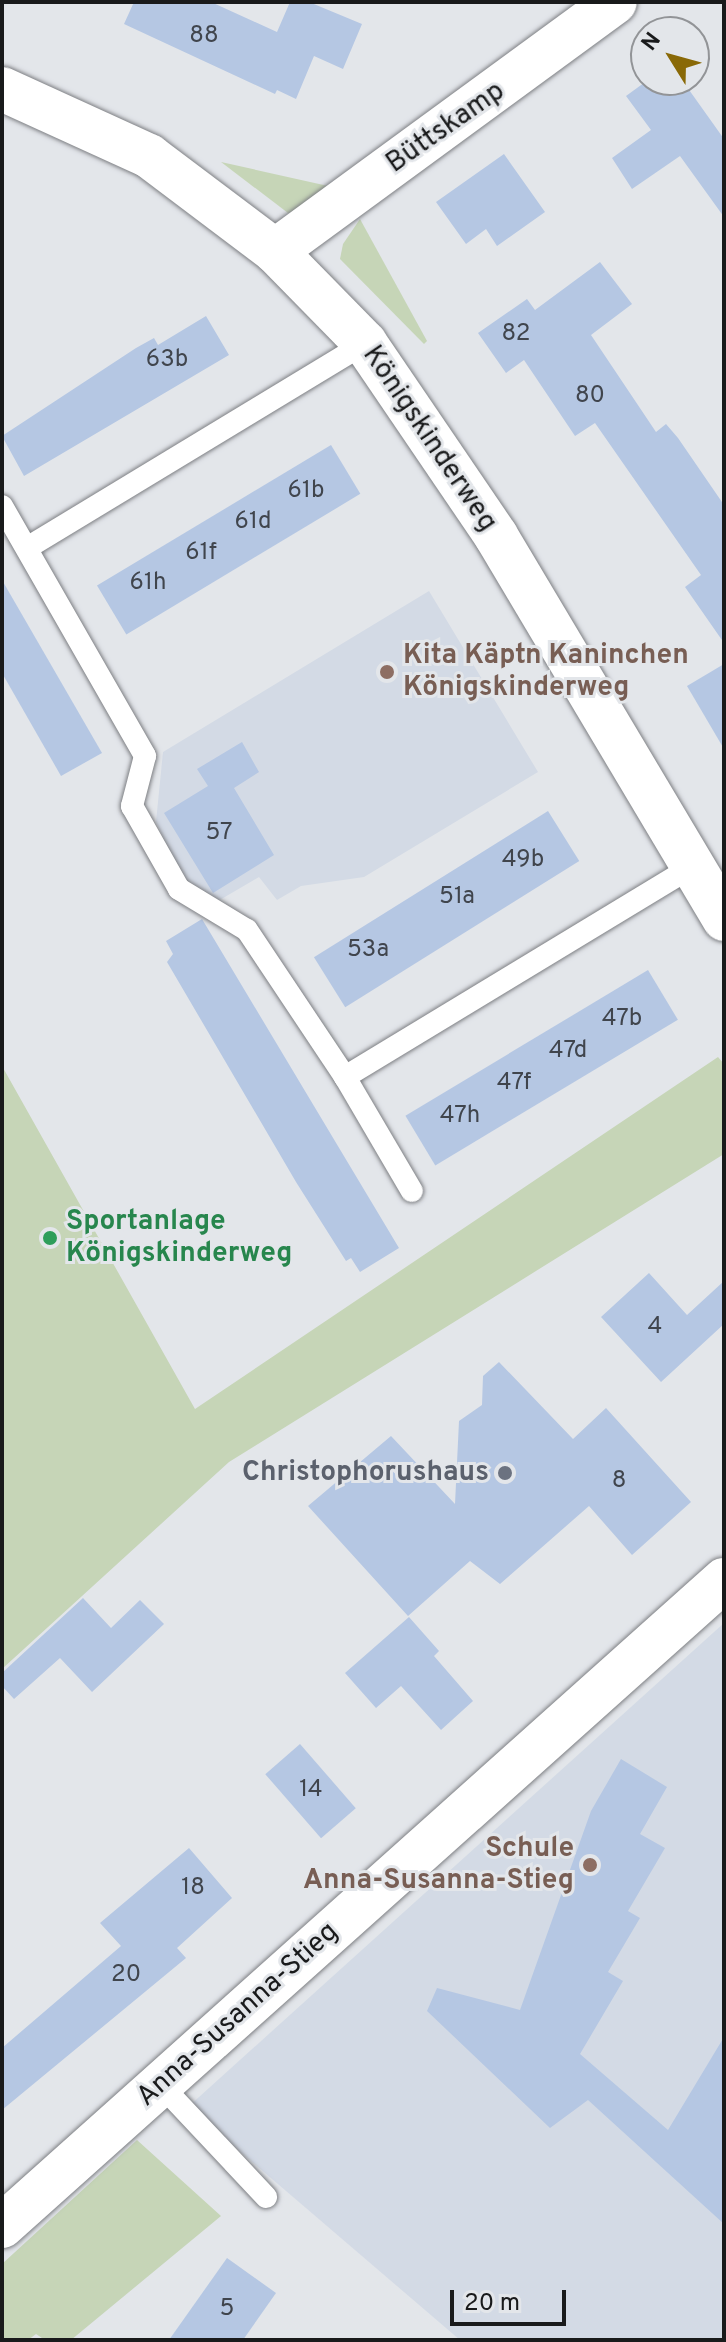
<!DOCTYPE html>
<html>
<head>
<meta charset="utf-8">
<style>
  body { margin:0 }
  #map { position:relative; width:726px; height:2342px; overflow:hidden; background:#e3e6ea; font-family:Overpass,sans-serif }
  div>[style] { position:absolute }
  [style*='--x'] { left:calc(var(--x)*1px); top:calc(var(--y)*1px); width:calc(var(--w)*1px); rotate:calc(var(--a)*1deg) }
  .built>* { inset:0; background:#d3dae5 }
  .green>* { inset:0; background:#c6d5b7 }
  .building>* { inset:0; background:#b5c7e3; transform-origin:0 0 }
  .roads { filter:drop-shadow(0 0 2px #7d7f83) drop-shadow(0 0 2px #7d7f83) }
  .service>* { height:22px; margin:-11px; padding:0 11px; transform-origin:11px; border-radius:11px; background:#fff }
  .minor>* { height:44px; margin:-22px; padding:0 22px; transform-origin:22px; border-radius:22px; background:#fff }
  .dots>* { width:22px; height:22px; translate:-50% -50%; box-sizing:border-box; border:4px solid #e3e6ea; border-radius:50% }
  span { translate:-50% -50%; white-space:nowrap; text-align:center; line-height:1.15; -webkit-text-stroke:6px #e3e6ea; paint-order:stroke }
  .number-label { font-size:24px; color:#40454d }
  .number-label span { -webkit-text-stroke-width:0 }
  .street-label { font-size:28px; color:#191a1b }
  .education-label { font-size:28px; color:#785e54; font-weight:700 }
  .left { translate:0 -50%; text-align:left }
  .right { translate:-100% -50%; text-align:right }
  .leisure-label { font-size:28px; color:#27864d; font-weight:700 }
  .worship-label { font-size:28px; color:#5b616d; font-weight:700 }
  .frame { position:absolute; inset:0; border:4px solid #191a1b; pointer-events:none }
  .north { position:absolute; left:630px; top:16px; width:80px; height:80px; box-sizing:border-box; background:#e3e6ea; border:2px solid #929497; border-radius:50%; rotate:307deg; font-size:22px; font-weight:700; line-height:32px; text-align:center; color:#191a1b }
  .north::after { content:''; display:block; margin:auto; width:28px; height:36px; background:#896907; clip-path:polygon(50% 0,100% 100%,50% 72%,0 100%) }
  .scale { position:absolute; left:450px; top:2290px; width:116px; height:36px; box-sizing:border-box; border:4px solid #191a1b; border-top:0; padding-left:10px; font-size:24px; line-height:28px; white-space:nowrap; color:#191a1b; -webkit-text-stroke:6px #e3e6ea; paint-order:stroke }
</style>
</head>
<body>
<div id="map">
  <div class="built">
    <div style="clip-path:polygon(429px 591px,538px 772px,364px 877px,301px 886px,277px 900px,259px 877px,218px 901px,190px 895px,156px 822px,163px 752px)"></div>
    <div style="clip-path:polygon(724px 1623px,724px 2340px,460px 2340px,188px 2107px)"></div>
  </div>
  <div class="green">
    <div style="clip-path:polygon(221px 162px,337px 188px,305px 209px,288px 213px)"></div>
    <div style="clip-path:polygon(360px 219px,427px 341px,424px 344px,340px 259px,343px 244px)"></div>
    <div style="clip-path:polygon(718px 1057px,724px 1064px,724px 1154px,229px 1462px,2px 1669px,2px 1066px,195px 1409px)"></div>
    <div style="clip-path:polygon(137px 2140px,221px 2216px,71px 2340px,45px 2340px,36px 2334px,28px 2340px,2px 2340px,2px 2264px)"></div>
  </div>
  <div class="building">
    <div style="clip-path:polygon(134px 2px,211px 2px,277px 32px,290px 2px,309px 2px,362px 24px,343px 69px,314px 56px,296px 99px,277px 90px,275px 94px,124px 24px)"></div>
    <div style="clip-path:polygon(648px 80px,682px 80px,724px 139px,724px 217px,680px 156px,632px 189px,612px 158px,651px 130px,626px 96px)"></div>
    <div style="clip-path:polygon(504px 154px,545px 212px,497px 246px,486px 229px,466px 244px,436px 202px)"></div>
    <div style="clip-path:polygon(600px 262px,632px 304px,591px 335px,656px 432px,666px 424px,678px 438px,724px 505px,724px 643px,685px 587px,701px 575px,595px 423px,575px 436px,524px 360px,506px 373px,478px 333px,527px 299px,535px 310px)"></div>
    <div style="clip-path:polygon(206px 316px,229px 355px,24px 476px,2px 436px,136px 348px,154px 338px,158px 345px)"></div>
    <div style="left:331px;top:445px;width:57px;height:273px;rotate:59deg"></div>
    <div style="clip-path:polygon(2px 580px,102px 753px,61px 776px,2px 673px)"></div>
    <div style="clip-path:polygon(724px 664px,724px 749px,687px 686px)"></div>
    <div style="clip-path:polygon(242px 742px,259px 772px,234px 788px,274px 855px,213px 893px,164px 813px,208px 786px,197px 769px)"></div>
    <div style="left:548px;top:811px;width:59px;height:276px;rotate:58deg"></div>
    <div style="clip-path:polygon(202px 919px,399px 1248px,360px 1272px,351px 1258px,346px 1261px,296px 1182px,167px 962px,173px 954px,166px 941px)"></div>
    <div style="left:648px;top:970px;width:58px;height:283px;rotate:59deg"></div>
    <div style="clip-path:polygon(649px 1273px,687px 1315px,724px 1281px,724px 1324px,661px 1382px,601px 1317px)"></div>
    <div style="clip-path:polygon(499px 1362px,573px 1439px,606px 1408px,691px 1502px,632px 1555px,589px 1506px,500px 1584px,470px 1561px,408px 1616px,308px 1506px,391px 1436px,455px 1504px,459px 1421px,482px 1405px,483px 1376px)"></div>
    <div style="clip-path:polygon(83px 1598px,111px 1628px,140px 1600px,164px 1624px,92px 1692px,60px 1658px,14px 1699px,2px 1686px,2px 1673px)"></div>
    <div style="clip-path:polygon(409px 1617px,439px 1651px,434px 1656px,473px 1701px,441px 1730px,401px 1686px,376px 1708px,345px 1673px)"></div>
    <div style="left:300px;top:1744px;width:85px;height:46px;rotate:49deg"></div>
    <div style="clip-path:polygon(621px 1759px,667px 1787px,640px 1834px,665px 1848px,628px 1911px,640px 1918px,608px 1972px,623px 1981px,580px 2054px,668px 2130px,724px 2037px,724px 2224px,588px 2100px,550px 2128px,427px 2011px,437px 1988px,520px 2010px,591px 1811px)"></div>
    <div style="clip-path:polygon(189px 1848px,232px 1898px,177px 1948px,186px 1958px,2px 2110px,2px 2048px,121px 1946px,100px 1923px)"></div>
    <div style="clip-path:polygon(227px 2258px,276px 2293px,243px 2340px,169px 2340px)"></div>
  </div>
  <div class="roads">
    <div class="service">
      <div style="--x:2;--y:506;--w:288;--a:60.2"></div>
      <div style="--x:145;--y:756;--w:52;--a:104.6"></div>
      <div style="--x:132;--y:806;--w:95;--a:60.5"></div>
      <div style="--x:179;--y:889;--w:79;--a:31.1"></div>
      <div style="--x:247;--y:930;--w:177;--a:56.3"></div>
      <div style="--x:345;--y:1077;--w:132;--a:59.6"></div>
      <div style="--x:27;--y:548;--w:395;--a:-31.2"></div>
      <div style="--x:345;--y:1077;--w:407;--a:-31.2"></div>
      <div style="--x:160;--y:2084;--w:155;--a:46.8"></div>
    </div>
    <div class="minor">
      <div style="--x:2;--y:89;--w:162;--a:24.5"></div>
      <div style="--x:149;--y:156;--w:158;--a:37"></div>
      <div style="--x:275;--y:251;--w:129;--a:45.6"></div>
      <div style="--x:365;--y:343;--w:233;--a:55.8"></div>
      <div style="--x:496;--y:536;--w:446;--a:59.2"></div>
      <div style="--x:275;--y:251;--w:421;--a:-36.2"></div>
      <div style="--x:2;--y:2226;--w:969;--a:-41.82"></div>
    </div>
  </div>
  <div class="dots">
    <div style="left:387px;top:672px;background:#8d6e63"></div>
    <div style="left:50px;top:1238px;background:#2e9e5b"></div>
    <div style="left:505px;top:1473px;background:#6b7280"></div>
    <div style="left:590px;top:1865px;background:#8d6e63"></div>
  </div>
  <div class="number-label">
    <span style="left:204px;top:37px">88</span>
    <span style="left:516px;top:335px">82</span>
    <span style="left:167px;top:361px">63b</span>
    <span style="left:590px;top:397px">80</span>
    <span style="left:306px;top:492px">61b</span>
    <span style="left:253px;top:523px">61d</span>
    <span style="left:201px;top:554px">61f</span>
    <span style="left:148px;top:584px">61h</span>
    <span style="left:219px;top:834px">57</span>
    <span style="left:523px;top:861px">49b</span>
    <span style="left:457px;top:898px">51a</span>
    <span style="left:368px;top:951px">53a</span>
    <span style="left:622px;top:1020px">47b</span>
    <span style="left:568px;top:1052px">47d</span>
    <span style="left:514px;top:1084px">47f</span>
    <span style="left:460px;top:1117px">47h</span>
    <span style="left:655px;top:1328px">4</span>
    <span style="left:619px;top:1482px">8</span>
    <span style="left:311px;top:1791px">14</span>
    <span style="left:193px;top:1889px">18</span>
    <span style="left:126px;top:1976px">20</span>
    <span style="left:227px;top:2310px">5</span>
  </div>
  <div class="street-label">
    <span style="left:446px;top:128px;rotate:-35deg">Büttskamp</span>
    <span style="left:429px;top:439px;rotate:56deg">Königskinderweg</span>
    <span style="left:238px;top:2015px;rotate:-42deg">Anna-Susanna-Stieg</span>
  </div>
  <div class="education-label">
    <span class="left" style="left:403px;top:672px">Kita Käptn Kaninchen<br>Königskinderweg</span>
    <span class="right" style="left:574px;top:1865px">Schule<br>Anna-Susanna-Stieg</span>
  </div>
  <div class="leisure-label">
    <span class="left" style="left:66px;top:1238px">Sportanlage<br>Königskinderweg</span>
  </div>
  <div class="worship-label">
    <span class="right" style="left:489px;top:1473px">Christophorushaus</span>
  </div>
  <div class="frame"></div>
  <div class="north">N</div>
  <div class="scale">20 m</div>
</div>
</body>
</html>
